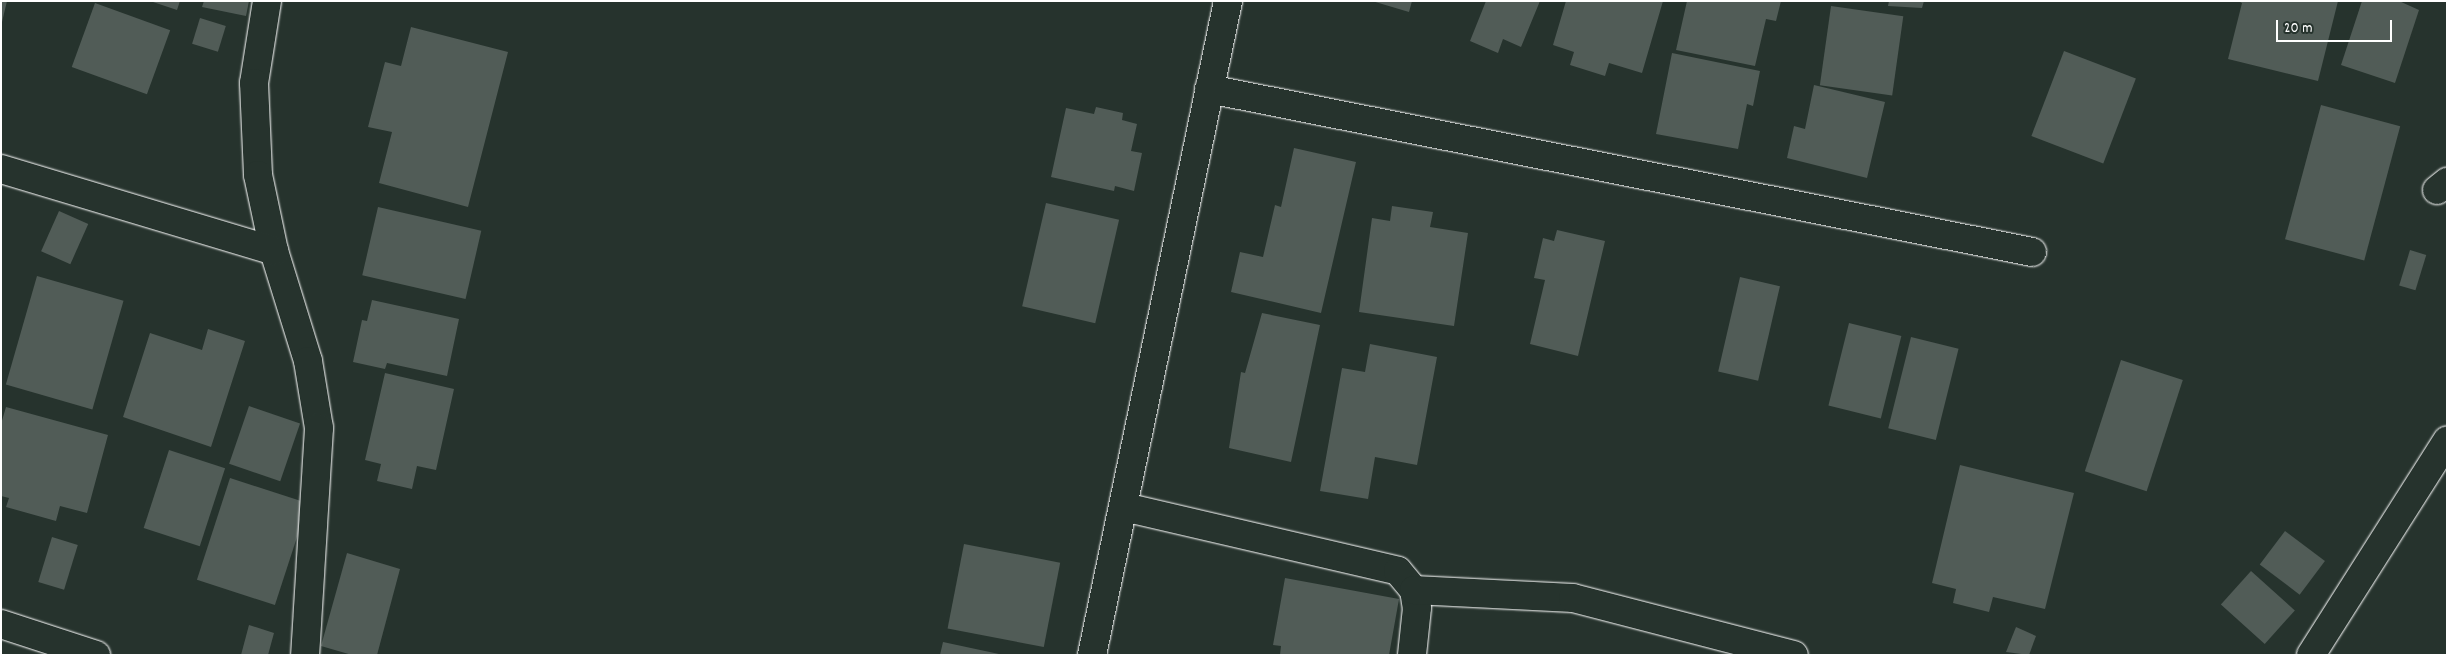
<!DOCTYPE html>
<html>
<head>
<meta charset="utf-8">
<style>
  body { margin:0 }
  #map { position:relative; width:2448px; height:656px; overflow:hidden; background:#26332d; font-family:Dekko,sans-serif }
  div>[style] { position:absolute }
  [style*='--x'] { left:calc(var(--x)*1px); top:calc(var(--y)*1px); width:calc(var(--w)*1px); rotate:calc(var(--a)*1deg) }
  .building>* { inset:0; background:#515c57; transform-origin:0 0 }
  .roads { filter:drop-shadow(0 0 1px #fff) drop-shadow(0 0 1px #fff) }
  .minor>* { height:28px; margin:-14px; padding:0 14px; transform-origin:14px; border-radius:14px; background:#26332d }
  span { translate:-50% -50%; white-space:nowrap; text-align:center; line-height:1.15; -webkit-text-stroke:4px #26332d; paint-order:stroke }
  .frame { position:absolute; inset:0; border:2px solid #fff; pointer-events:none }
  .scale { position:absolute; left:2276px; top:20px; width:116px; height:22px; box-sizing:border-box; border:2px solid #fff; border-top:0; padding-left:6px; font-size:15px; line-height:18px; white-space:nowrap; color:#fff; -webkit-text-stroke:4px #26332d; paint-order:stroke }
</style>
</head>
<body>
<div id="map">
  <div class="building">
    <div style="clip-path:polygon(1px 1px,7px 1px,2px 22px,1px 22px)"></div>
    <div style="clip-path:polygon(150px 1px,180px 1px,177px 10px)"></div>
    <div style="clip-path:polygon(204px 1px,249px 1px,246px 16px,202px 7px)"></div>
    <div style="clip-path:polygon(1372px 1px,1412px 1px,1409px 12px)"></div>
    <div style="clip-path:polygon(1486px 1px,1540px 1px,1521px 47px,1503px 39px,1498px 53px,1470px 41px)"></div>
    <div style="clip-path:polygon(1566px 1px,1663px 1px,1642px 73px,1609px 63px,1605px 76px,1570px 65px,1574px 52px,1553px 45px)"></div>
    <div style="clip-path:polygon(1687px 1px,1781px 1px,1776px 21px,1766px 19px,1755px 66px,1676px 50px)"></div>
    <div style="clip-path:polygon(1889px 1px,1924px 1px,1922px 8px,1888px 6px)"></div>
    <div style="clip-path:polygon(2338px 1px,2318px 81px,2228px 59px,2242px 3px,2238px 1px)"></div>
    <div style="clip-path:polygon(2362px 1px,2399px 1px,2419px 10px,2395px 83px,2341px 65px)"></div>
    <div style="left:95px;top:3px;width:80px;height:68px;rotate:20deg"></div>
    <div style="left:1831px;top:6px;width:73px;height:80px;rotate:8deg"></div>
    <div style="left:200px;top:18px;width:27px;height:27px;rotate:17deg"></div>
    <div style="clip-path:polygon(411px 27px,508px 52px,468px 207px,379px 183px,392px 132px,368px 127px,385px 62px,401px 66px)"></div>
    <div style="left:2064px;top:51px;width:77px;height:91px;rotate:21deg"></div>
    <div style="clip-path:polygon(1672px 53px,1760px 71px,1753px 106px,1747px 104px,1738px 149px,1656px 134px)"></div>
    <div style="clip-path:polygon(1814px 85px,1885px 102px,1867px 178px,1787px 158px,1794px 126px,1805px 129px)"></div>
    <div style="left:2321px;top:105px;width:82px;height:139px;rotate:15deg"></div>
    <div style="clip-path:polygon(1096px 107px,1123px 113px,1122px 120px,1137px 124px,1131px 151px,1142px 153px,1134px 191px,1115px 186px,1114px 191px,1051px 177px,1066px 108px,1094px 114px)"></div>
    <div style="clip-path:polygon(1294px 148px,1356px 162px,1321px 313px,1231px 292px,1240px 252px,1263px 257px,1275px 205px,1281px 207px)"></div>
    <div style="left:1046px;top:203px;width:75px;height:106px;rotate:13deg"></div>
    <div style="clip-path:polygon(1392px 206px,1433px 212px,1430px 227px,1468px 233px,1454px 326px,1359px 312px,1372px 218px,1390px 221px)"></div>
    <div style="left:378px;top:207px;width:106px;height:70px;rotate:13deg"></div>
    <div style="left:59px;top:211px;width:32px;height:44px;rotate:24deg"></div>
    <div style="clip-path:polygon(1557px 230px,1605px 241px,1578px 356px,1530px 344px,1545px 280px,1534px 278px,1543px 238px,1554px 241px)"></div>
    <div style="left:2410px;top:250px;width:17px;height:37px;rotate:17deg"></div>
    <div style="left:37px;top:276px;width:90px;height:113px;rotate:16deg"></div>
    <div style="left:1740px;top:277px;width:41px;height:97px;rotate:13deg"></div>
    <div style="clip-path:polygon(372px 300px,459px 319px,447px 376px,387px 363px,385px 369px,353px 362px,362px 320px,367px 321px)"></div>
    <div style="clip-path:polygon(1262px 313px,1320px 325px,1291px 462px,1229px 448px,1241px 372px,1245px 373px)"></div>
    <div style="left:1849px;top:323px;width:54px;height:85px;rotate:14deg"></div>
    <div style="clip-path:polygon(208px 329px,245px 341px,211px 447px,123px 417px,150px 333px,202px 350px)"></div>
    <div style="left:1911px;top:337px;width:49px;height:94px;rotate:14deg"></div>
    <div style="clip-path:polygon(1370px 344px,1437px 357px,1417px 465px,1375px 457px,1368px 499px,1320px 491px,1342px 368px,1365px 372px)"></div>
    <div style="left:2121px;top:360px;width:65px;height:117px;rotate:18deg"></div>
    <div style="clip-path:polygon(385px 373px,454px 389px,436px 470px,417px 466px,412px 489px,377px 481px,381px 464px,365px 460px)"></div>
    <div style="left:249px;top:406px;width:54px;height:61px;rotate:19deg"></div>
    <div style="clip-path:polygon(6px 407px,108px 435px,87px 513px,60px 506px,56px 521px,6px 507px,9px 498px,1px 496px,1px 424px)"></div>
    <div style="left:169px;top:450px;width:59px;height:82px;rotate:18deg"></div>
    <div style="clip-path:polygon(1960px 465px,2074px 493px,2045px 609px,1993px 597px,1989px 612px,1953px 603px,1956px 589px,1932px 583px)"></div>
    <div style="left:230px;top:478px;width:82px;height:107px;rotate:18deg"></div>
    <div style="left:2285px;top:531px;width:50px;height:42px;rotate:37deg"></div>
    <div style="left:52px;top:537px;width:27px;height:47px;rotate:17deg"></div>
    <div style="left:964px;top:544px;width:98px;height:86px;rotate:11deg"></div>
    <div style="clip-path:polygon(347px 553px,400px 569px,377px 655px,352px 655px,321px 646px)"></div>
    <div style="left:2251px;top:571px;width:59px;height:45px;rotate:42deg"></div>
    <div style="clip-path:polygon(1285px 578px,1399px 599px,1389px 655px,1280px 655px,1281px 646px,1273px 645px)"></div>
    <div style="clip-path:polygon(249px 625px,274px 633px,268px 655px,241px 655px)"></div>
    <div style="clip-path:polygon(2016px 627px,2036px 636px,2029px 655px,2006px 652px)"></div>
    <div style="clip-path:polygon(943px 642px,999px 654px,998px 655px,940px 655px)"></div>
  </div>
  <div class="roads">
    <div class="minor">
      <div style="--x:267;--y:1;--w:83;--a:99"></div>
      <div style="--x:254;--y:83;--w:92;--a:87.5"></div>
      <div style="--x:258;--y:175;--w:78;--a:78.1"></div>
      <div style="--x:274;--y:251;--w:115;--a:72.8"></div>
      <div style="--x:308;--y:361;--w:68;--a:80.7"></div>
      <div style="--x:319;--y:428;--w:227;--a:93.5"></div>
      <div style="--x:1209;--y:89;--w:839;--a:11.2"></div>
      <div style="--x:1;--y:169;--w:285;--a:16.7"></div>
      <div style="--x:2437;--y:190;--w:13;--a:-39"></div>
      <div style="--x:1124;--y:507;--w:281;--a:13.1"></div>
      <div style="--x:1398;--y:571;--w:25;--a:50"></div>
      <div style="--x:1414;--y:590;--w:18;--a:81"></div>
      <div style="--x:1417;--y:608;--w:47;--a:96.1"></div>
      <div style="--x:1414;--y:590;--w:159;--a:2.9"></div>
      <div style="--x:1573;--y:598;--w:228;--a:14.5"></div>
      <div style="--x:1;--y:624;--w:100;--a:18.1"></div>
      <div style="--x:1092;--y:655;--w:668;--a:-78.25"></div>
      <div style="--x:2311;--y:655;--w:254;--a:-57.6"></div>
    </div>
  </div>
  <div class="frame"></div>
  <div class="scale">20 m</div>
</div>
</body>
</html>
